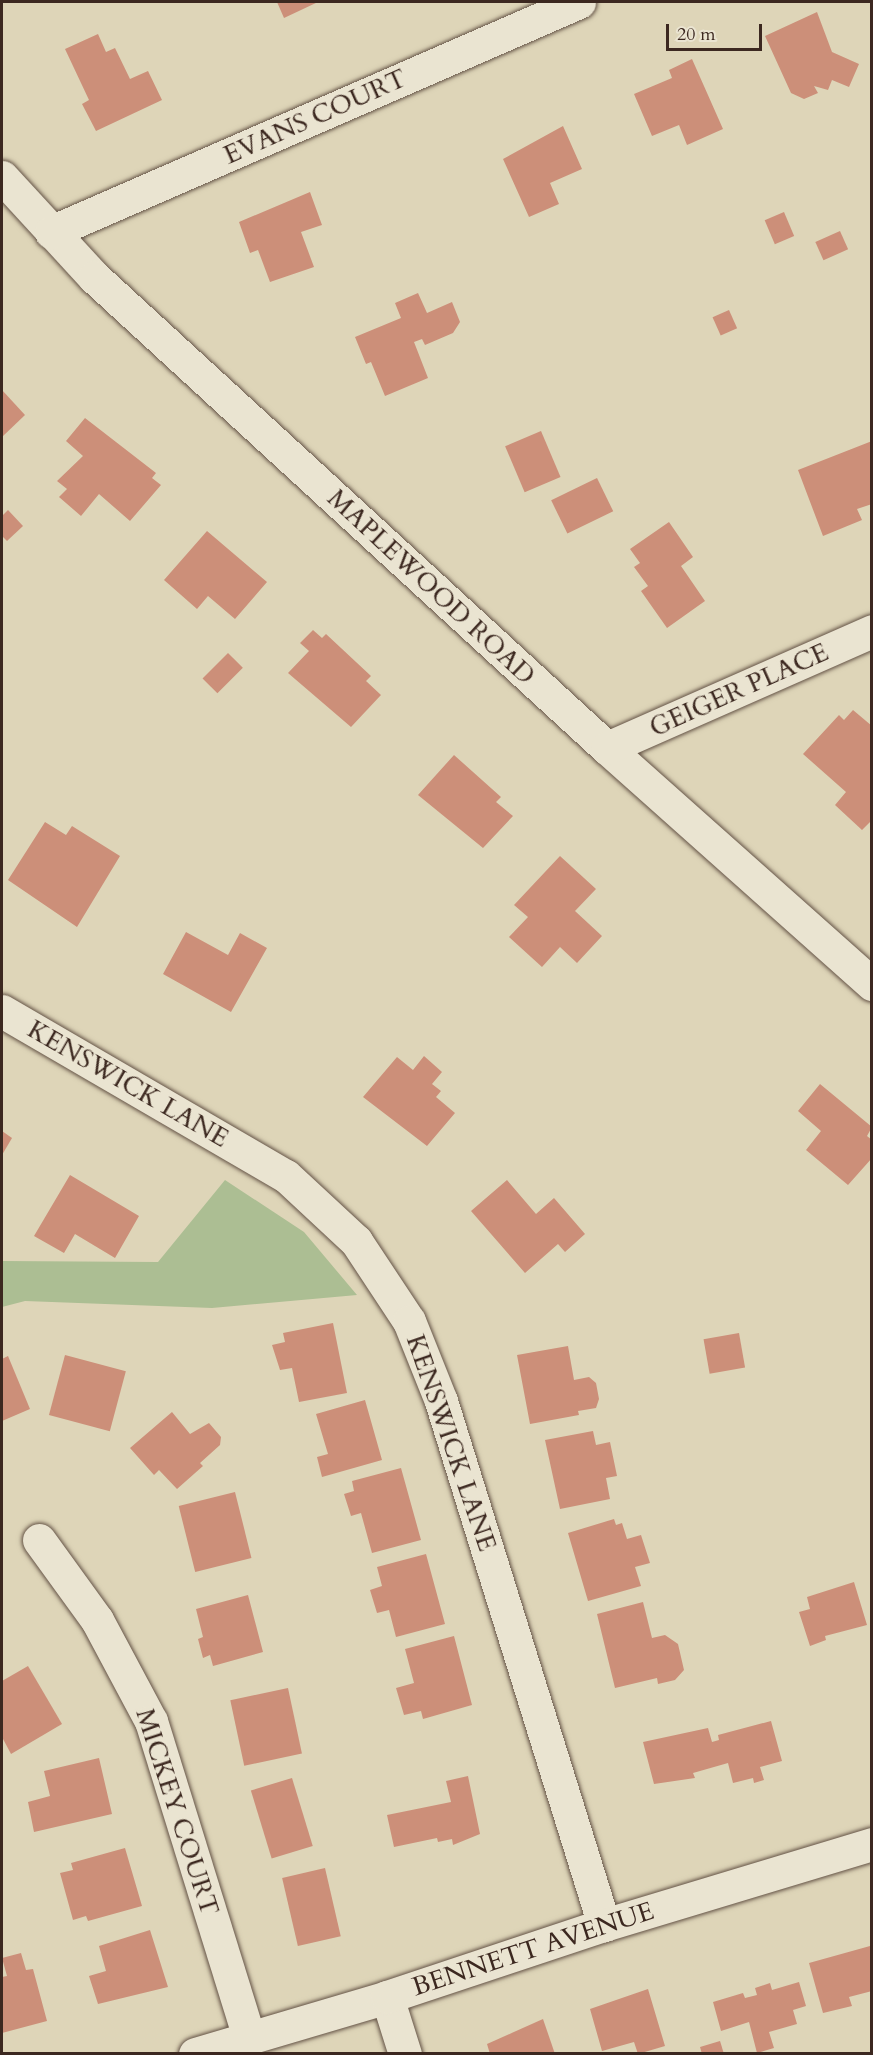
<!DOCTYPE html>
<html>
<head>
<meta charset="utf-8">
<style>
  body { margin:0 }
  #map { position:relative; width:873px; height:2055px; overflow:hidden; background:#ded5b8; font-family:Cardo,serif }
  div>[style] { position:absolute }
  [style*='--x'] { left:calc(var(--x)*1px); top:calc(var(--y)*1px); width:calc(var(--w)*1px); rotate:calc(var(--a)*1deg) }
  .green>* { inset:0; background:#acbe93 }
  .building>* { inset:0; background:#cc8f79; transform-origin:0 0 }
  .roads { filter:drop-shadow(0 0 2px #645346) drop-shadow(0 0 2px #645346) }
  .minor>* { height:33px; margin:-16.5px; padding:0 16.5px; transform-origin:16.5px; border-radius:16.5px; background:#eae4d1 }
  span { translate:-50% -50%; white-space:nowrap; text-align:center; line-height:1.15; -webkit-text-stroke:4.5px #eae4d1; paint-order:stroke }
  .street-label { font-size:26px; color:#3c2820 }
  .frame { position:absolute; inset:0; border:3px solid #3c2820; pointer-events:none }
  .scale { position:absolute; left:666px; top:24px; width:96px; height:27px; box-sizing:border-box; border:3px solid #3c2820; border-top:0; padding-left:8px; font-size:18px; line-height:21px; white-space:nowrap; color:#3c2820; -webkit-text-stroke:4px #eae4d1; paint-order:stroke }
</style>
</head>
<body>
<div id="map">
  <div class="green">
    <div style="clip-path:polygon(225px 1180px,304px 1232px,357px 1295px,212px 1308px,25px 1301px,2px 1307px,2px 1261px,158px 1262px)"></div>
  </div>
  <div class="building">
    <div style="clip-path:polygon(277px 2px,318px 2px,284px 18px)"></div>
    <div style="clip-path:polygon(817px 12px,832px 52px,859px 64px,849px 87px,832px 80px,828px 90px,814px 86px,818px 93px,804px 99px,791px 93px,765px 36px)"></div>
    <div style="clip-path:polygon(98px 34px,106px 52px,115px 48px,130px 79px,148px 71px,162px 100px,96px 131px,82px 104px,89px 100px,65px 49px)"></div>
    <div style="clip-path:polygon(692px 59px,723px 129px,687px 145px,679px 125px,652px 136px,634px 94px,672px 78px,669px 70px)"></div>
    <div style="clip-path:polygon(563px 126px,582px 169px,550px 183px,559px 204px,529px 217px,503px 159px)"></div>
    <div style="clip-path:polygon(310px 192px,322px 225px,301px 232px,314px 267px,270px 282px,258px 250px,250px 253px,239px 222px)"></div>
    <div style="left:784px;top:212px;width:26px;height:21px;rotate:67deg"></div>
    <div style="left:840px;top:231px;width:20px;height:27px;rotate:66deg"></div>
    <div style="clip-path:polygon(418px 293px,427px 313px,452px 302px,460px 322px,453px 333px,425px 345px,422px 339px,414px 342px,428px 378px,385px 396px,371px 362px,366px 364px,355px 337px,401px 318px,395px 303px)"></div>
    <div style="left:729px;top:310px;width:20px;height:18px;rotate:66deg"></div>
    <div style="clip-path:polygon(2px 390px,25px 415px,2px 437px)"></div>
    <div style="clip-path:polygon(85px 418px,156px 473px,152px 478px,161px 485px,130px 521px,99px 494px,81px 516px,59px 497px,67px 489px,57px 481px,83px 456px,66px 441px)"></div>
    <div style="left:541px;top:431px;width:50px;height:39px;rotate:67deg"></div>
    <div style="clip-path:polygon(872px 441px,872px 504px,857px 509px,862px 520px,823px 536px,798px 470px)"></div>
    <div style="left:597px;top:478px;width:37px;height:51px;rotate:64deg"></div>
    <div style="clip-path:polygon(8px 510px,23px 526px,7px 541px,2px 536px,2px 516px)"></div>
    <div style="clip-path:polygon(669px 522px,693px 557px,681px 566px,705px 601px,667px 628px,641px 591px,648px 586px,634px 567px,640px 563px,630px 549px)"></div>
    <div style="clip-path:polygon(207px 531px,267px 582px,235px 619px,208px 596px,197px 609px,164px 580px)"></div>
    <div style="clip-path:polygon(313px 630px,322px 638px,326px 634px,371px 676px,366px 681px,381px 695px,351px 727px,288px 673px,309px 651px,300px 643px)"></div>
    <div style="left:228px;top:653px;width:21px;height:36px;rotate:45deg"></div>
    <div style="clip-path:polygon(853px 710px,872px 726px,872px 820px,862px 830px,835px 805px,846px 792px,803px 754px,839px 715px,844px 720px)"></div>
    <div style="clip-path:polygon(454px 755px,501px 797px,496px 802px,513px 816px,483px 848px,418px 795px)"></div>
    <div style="clip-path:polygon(45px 822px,66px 835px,72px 826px,120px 856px,77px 927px,8px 880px)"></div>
    <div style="clip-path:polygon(560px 856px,596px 889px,575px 911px,602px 936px,577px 963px,560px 947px,542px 967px,509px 937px,528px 917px,514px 905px)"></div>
    <div style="clip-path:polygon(186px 932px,228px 955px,240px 933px,267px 948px,231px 1012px,163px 974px)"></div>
    <div style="clip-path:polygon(424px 1056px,442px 1072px,432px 1084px,441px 1091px,436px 1097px,455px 1113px,427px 1146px,363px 1097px,397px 1057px,413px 1070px)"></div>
    <div style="clip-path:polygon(820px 1084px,872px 1127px,867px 1136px,872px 1140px,872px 1158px,848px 1185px,806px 1150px,821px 1131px,798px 1111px)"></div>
    <div style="clip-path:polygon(2px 1131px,12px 1138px,2px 1155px)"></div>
    <div style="clip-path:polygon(70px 1175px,139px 1216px,115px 1258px,75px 1234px,64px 1253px,34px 1236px)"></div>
    <div style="clip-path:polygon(507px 1180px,536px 1214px,554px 1198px,585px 1234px,565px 1252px,558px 1244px,525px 1273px,471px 1211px)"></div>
    <div style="clip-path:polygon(333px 1323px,347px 1393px,299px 1402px,292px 1368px,280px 1370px,272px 1345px,285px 1342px,283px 1333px)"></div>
    <div style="left:739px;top:1333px;width:35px;height:36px;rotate:80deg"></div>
    <div style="clip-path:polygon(568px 1346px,574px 1380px,589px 1377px,596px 1383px,599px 1399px,596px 1408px,578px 1411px,579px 1415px,530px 1424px,517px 1355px)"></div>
    <div style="left:65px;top:1355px;width:63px;height:62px;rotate:15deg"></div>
    <div style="clip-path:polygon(8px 1356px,30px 1409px,2px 1421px,2px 1359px)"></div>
    <div style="clip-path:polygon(365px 1400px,382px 1460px,322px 1477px,317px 1457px,328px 1454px,316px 1414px)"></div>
    <div style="clip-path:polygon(172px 1412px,190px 1434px,209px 1423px,221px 1437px,220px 1445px,200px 1463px,203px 1466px,177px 1489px,159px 1470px,154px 1475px,130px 1448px)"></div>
    <div style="clip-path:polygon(593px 1431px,596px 1445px,610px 1442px,617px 1476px,606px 1478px,610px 1499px,560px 1509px,545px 1440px)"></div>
    <div style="clip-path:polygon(401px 1468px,421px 1540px,372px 1553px,361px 1513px,351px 1516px,344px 1494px,354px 1491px,352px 1481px)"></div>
    <div style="left:235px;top:1492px;width:68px;height:58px;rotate:76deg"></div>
    <div style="clip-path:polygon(614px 1519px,616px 1525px,622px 1523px,627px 1539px,641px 1535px,650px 1563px,635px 1567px,641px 1586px,588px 1601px,568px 1533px)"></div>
    <div style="clip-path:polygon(426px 1554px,445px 1624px,396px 1637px,389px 1610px,377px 1613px,370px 1590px,382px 1586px,377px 1567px)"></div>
    <div style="clip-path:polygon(854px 1582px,867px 1625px,825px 1636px,826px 1640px,810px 1646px,799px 1612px,810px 1609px,807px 1597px)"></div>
    <div style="clip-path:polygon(248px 1595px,263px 1652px,213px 1666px,210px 1655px,203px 1658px,198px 1639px,203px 1637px,196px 1609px)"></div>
    <div style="clip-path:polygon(643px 1602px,652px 1638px,665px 1635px,678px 1644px,684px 1670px,675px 1680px,658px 1684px,657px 1678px,615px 1688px,597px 1614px)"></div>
    <div style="clip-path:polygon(454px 1636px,472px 1705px,423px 1719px,421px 1711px,404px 1715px,396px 1688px,414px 1683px,405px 1649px)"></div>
    <div style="clip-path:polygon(28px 1666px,62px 1724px,11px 1754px,2px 1737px,2px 1681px)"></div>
    <div style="left:288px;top:1688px;width:67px;height:59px;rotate:78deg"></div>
    <div style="clip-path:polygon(771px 1721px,782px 1761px,760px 1767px,764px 1780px,754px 1783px,753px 1778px,733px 1783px,728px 1763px,693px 1773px,695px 1778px,654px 1784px,643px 1742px,708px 1728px,712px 1742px,719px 1740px,718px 1735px)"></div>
    <div style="clip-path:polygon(99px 1758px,112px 1814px,34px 1832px,28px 1802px,50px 1796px,44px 1771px)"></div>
    <div style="clip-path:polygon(468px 1776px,480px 1834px,453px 1845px,452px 1839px,438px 1842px,437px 1838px,394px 1847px,387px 1815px,451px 1802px,446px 1781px)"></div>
    <div style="left:292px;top:1778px;width:71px;height:43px;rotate:73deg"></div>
    <div style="clip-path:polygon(125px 1848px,142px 1906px,88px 1921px,86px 1916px,73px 1920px,60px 1873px,73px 1870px,71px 1863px)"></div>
    <div style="left:325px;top:1868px;width:70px;height:44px;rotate:77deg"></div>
    <div style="clip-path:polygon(150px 1930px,168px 1987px,98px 2004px,89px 1976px,106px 1971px,99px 1946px)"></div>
    <div style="clip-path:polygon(870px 1946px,872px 1991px,849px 1997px,852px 2006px,823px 2013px,809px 1963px)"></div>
    <div style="clip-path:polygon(21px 1953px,26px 1970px,33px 1969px,47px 2021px,2px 2033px,2px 1977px,7px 1976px,2px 1958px)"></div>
    <div style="clip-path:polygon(799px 1982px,806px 2006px,793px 2010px,797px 2024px,769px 2032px,774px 2048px,757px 2053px,749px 2022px,721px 2031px,713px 2002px,743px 1993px,745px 1998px,757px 1995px,755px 1988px,770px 1983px,772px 1990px)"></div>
    <div style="clip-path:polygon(648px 1989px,665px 2046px,638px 2054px,634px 2042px,602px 2051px,590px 2009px)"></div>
    <div style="clip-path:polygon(543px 2019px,555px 2054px,490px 2054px,487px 2044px)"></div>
    <div style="clip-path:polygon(720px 2041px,724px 2054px,702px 2054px,700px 2047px)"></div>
  </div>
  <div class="roads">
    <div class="minor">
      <div style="--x:2;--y:177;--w:136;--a:47.4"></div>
      <div style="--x:94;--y:277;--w:696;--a:42.56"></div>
      <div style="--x:607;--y:748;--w:355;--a:41.7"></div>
      <div style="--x:51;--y:232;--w:576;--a:-23.54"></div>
      <div style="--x:607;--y:748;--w:290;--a:-23.8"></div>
      <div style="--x:2;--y:1011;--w:328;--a:30.2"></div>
      <div style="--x:286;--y:1176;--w:96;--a:42.9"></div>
      <div style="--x:356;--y:1241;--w:96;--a:56.5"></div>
      <div style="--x:409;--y:1321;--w:86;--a:68.2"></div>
      <div style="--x:441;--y:1401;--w:549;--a:72.72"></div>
      <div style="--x:39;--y:1540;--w:99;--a:54.1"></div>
      <div style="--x:97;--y:1620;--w:115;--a:61.9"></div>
      <div style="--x:151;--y:1721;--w:331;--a:72.8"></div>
      <div style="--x:387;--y:1997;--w:60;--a:72.5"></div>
      <div style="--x:195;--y:2054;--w:200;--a:-16.5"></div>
      <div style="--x:387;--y:1997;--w:229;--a:-18.4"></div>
      <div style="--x:604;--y:1925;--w:280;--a:-16.8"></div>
    </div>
  </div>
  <div class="street-label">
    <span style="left:315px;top:117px;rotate:-24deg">EVANS COURT</span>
    <span style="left:431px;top:587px;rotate:43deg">MAPLEWOOD ROAD</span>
    <span style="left:739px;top:690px;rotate:-24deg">GEIGER PLACE</span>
    <span style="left:128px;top:1084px;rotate:30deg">KENSWICK LANE</span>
    <span style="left:451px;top:1443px;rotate:71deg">KENSWICK LANE</span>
    <span style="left:177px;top:1812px;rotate:72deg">MICKEY COURT</span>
    <span style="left:533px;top:1949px;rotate:-18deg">BENNETT AVENUE</span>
  </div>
  <div class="frame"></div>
  <div class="scale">20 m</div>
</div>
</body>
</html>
